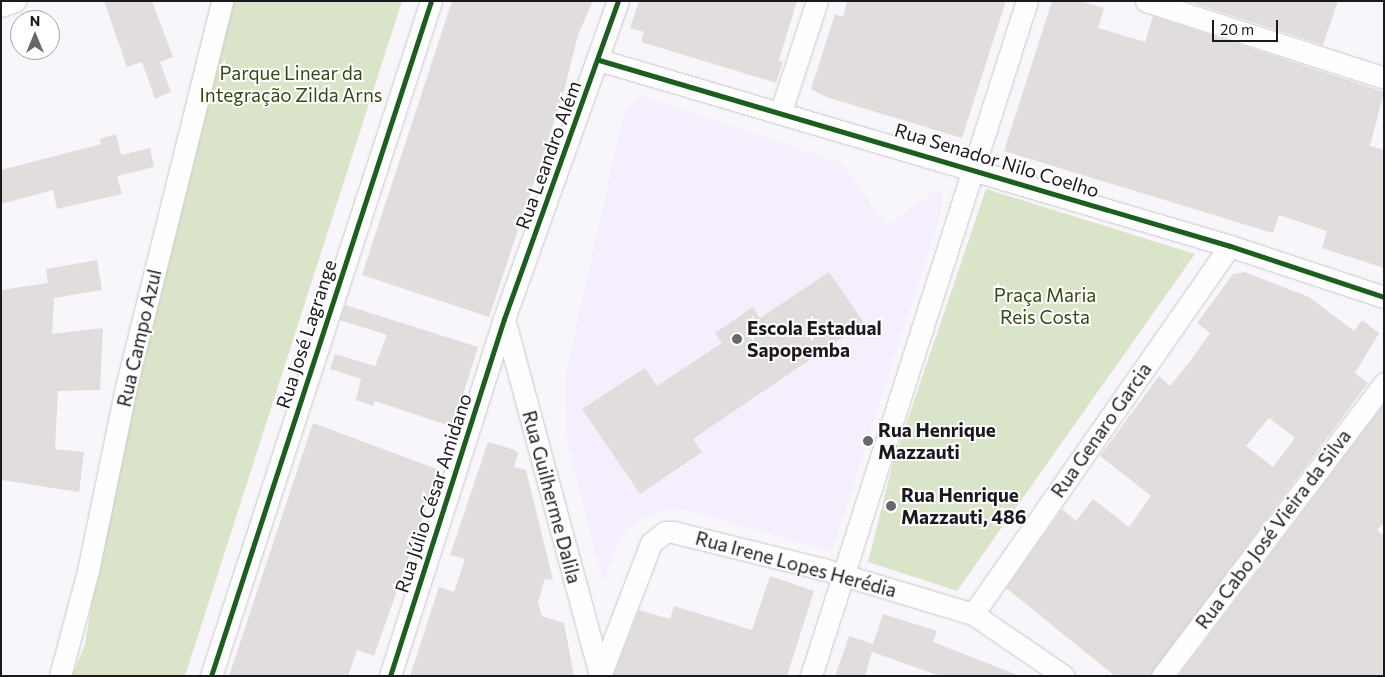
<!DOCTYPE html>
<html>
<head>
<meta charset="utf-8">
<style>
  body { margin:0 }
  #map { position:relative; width:1385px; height:677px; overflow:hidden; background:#f8f6fb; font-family:Commissioner,sans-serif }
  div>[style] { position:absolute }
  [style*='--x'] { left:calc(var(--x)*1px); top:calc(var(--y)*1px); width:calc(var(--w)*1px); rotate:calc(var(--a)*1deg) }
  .built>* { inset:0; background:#f5eefd }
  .green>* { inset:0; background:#dae4c9 }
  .building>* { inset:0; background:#e1dddc }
  .roads { filter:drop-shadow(0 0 1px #c9c7cd) drop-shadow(0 0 1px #c9c7cd) }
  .minor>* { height:21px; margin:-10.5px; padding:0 10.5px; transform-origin:10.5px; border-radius:10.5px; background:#fefefe }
  .cycleway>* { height:5px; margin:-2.5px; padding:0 2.5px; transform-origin:2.5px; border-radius:2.5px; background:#1b5e20 }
  .dots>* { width:14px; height:14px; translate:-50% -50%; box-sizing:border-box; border:2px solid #fff; border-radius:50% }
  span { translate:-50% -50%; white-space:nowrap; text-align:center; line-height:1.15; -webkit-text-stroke:4px #fff; paint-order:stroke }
  .park-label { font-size:19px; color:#374713 }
  .street-label { font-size:19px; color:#1c181f }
  .poi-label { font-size:19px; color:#1c181f; font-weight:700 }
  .left { translate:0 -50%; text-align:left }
  .frame { position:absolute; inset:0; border:2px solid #1c181f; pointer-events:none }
  .north { position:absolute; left:10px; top:10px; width:50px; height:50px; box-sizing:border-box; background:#fff; border:1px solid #a4a3a5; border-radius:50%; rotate:0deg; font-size:14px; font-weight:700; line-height:20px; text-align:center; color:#1c181f }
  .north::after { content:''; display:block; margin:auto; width:18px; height:22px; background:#69666c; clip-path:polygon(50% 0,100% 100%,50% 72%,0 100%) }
  .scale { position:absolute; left:1212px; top:20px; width:66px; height:22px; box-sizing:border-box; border:2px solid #1c181f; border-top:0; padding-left:6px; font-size:15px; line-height:18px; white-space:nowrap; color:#1c181f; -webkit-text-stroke:4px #fff; paint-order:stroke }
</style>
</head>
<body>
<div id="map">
  <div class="built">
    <div style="clip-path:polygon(641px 96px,841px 163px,887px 226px,936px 190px,941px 192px,941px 212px,832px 551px,689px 511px,669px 509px,643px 517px,628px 529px,616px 547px,603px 580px,567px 443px,565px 378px,624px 113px)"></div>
  </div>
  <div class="green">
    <div style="clip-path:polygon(229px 1px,402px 1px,185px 676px,72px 676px,85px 644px,119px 434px)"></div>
    <div style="clip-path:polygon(986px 189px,1195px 254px,957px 591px,868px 562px,893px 463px)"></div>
  </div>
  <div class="building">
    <div style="clip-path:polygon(104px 1px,152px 1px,173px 57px,160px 62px,171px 92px,155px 99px,142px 62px,127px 67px)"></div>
    <div style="clip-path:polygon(452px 1px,593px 1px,578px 35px,563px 95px,489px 317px,362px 275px)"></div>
    <div style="clip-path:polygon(639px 1px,797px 1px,779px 60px,783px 62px,776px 83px,641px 42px,644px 32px,630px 28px)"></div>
    <div style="clip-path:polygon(847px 1px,1006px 1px,962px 138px,826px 97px,811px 89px,835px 14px,843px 17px)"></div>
    <div style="clip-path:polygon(1052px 1px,1080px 1px,1104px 8px,1098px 28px,1145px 42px,1153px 16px,1384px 92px,1370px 146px,1384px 150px,1384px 268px,1322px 248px,1327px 231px,1279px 215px,1273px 233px,1004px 151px)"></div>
    <div style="clip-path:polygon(1187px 1px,1338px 1px,1323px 45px)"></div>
    <div style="clip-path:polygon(116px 134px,121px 155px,150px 148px,154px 167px,117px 176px,122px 194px,57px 209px,53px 190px,1px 204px,1px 170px,101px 144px,100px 139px)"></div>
    <div style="clip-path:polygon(97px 260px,102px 290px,54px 298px,52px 334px,103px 328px,100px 390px,58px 391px,55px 449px,84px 452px,79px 492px,1px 480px,1px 290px,48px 283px,46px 269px)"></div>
    <div style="clip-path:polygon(829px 272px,864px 323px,693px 439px,702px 452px,640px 494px,582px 409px,645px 368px,657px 386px,722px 343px,715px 333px,753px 307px,760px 318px)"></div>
    <div style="clip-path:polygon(evenodd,1244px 272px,1309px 297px,1354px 331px,1362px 320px,1379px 333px,1355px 373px,1368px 383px,1150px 676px,1115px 676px,1006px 588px,1062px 509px,1076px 521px,1093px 499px,1129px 527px,1151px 496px,1100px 456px,1159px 376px,1170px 386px,1191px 360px,1210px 333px,1197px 323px,1233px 274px,1244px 272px,1269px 418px,1295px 438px,1273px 467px,1246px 446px,1269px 418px)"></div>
    <div style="clip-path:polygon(345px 305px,478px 347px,453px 427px,375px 401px,373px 406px,356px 400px,361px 379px,330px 369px,335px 354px,375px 366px,387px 335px,340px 320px)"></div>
    <div style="clip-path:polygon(1384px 404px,1384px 523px,1377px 530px,1384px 536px,1384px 676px,1178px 676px)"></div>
    <div style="clip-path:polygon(313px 423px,437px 469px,437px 477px,374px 656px,357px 650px,348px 676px,229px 676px)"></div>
    <div style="clip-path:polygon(488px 442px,515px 450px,518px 454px,514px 467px,526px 470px,553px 580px,545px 579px,538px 602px,542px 616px,564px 623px,574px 676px,410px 676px,439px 587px,454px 592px,465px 559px,450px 555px)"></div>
    <div style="clip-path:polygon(770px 576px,814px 591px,787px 676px,613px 676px,639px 610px,670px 619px,674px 606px,752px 630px)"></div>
    <div style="clip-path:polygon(883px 614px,937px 631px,933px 642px,1020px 676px,940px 676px,872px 652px,865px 676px,835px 676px,849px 636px,873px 644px)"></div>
  </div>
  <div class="roads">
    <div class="minor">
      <div style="--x:1146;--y:1;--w:250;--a:17.9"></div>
      <div style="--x:1;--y:6;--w:15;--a:-20"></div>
      <div style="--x:599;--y:60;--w:658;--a:16.42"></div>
      <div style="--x:1230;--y:246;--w:162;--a:18.3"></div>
      <div style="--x:781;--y:111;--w:116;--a:-71.9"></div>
      <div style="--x:504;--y:319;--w:369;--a:74.9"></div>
      <div style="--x:973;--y:614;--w:449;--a:-55.1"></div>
      <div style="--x:60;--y:676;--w:109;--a:-75.1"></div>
      <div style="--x:88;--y:571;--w:192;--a:-78.3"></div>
      <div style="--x:127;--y:383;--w:394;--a:-76"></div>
      <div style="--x:211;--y:676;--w:710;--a:-71.95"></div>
      <div style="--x:390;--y:676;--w:375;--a:-72.3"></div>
      <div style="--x:504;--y:319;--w:338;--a:-70.3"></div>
      <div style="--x:600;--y:676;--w:142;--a:-69"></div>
      <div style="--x:651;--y:543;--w:18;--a:-38"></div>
      <div style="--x:665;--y:532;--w:8;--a:0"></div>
      <div style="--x:673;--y:532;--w:154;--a:13.9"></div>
      <div style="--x:823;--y:569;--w:157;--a:16.7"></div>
      <div style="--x:973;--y:614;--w:110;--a:34.3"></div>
      <div style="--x:811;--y:676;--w:709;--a:-72.26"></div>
      <div style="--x:1162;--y:676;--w:368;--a:-52.8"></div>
    </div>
  </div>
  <div class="cycleway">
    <div style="--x:599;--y:60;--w:658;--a:16.42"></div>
    <div style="--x:1230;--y:246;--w:162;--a:18.3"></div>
    <div style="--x:211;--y:676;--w:710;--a:-71.95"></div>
    <div style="--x:390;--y:676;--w:375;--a:-72.3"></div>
    <div style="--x:504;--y:319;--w:338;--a:-70.3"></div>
  </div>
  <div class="dots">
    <div style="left:737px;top:339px;background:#69666c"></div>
    <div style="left:868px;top:441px;background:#69666c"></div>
    <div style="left:891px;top:506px;background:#69666c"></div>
  </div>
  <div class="park-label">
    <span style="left:291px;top:84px">Parque Linear da<br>Integração Zilda Arns</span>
    <span style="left:1045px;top:306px">Praça Maria<br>Reis Costa</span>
  </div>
  <div class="street-label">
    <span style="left:548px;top:155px;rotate:-70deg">Rua Leandro Além</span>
    <span style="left:997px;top:160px;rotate:17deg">Rua Senador Nilo Coelho</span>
    <span style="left:306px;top:334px;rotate:-72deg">Rua José Lagrange</span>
    <span style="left:139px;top:338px;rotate:-77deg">Rua Campo Azul</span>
    <span style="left:1101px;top:430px;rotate:-55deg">Rua Genaro Garcia</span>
    <span style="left:433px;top:493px;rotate:-72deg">Rua Júlio César Amidano</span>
    <span style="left:552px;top:497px;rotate:75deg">Rua Guilherme Dalila</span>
    <span style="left:1273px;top:529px;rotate:-53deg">Rua Cabo José Vieira da Silva</span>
    <span style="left:796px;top:564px;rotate:15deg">Rua Irene Lopes Herédia</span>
  </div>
  <div class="poi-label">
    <span class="left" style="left:747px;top:339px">Escola Estadual<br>Sapopemba</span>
    <span class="left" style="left:878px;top:441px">Rua Henrique<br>Mazzauti</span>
    <span class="left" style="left:901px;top:506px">Rua Henrique<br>Mazzauti, 486</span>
  </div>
  <div class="frame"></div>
  <div class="north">N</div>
  <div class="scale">20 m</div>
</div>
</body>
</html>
